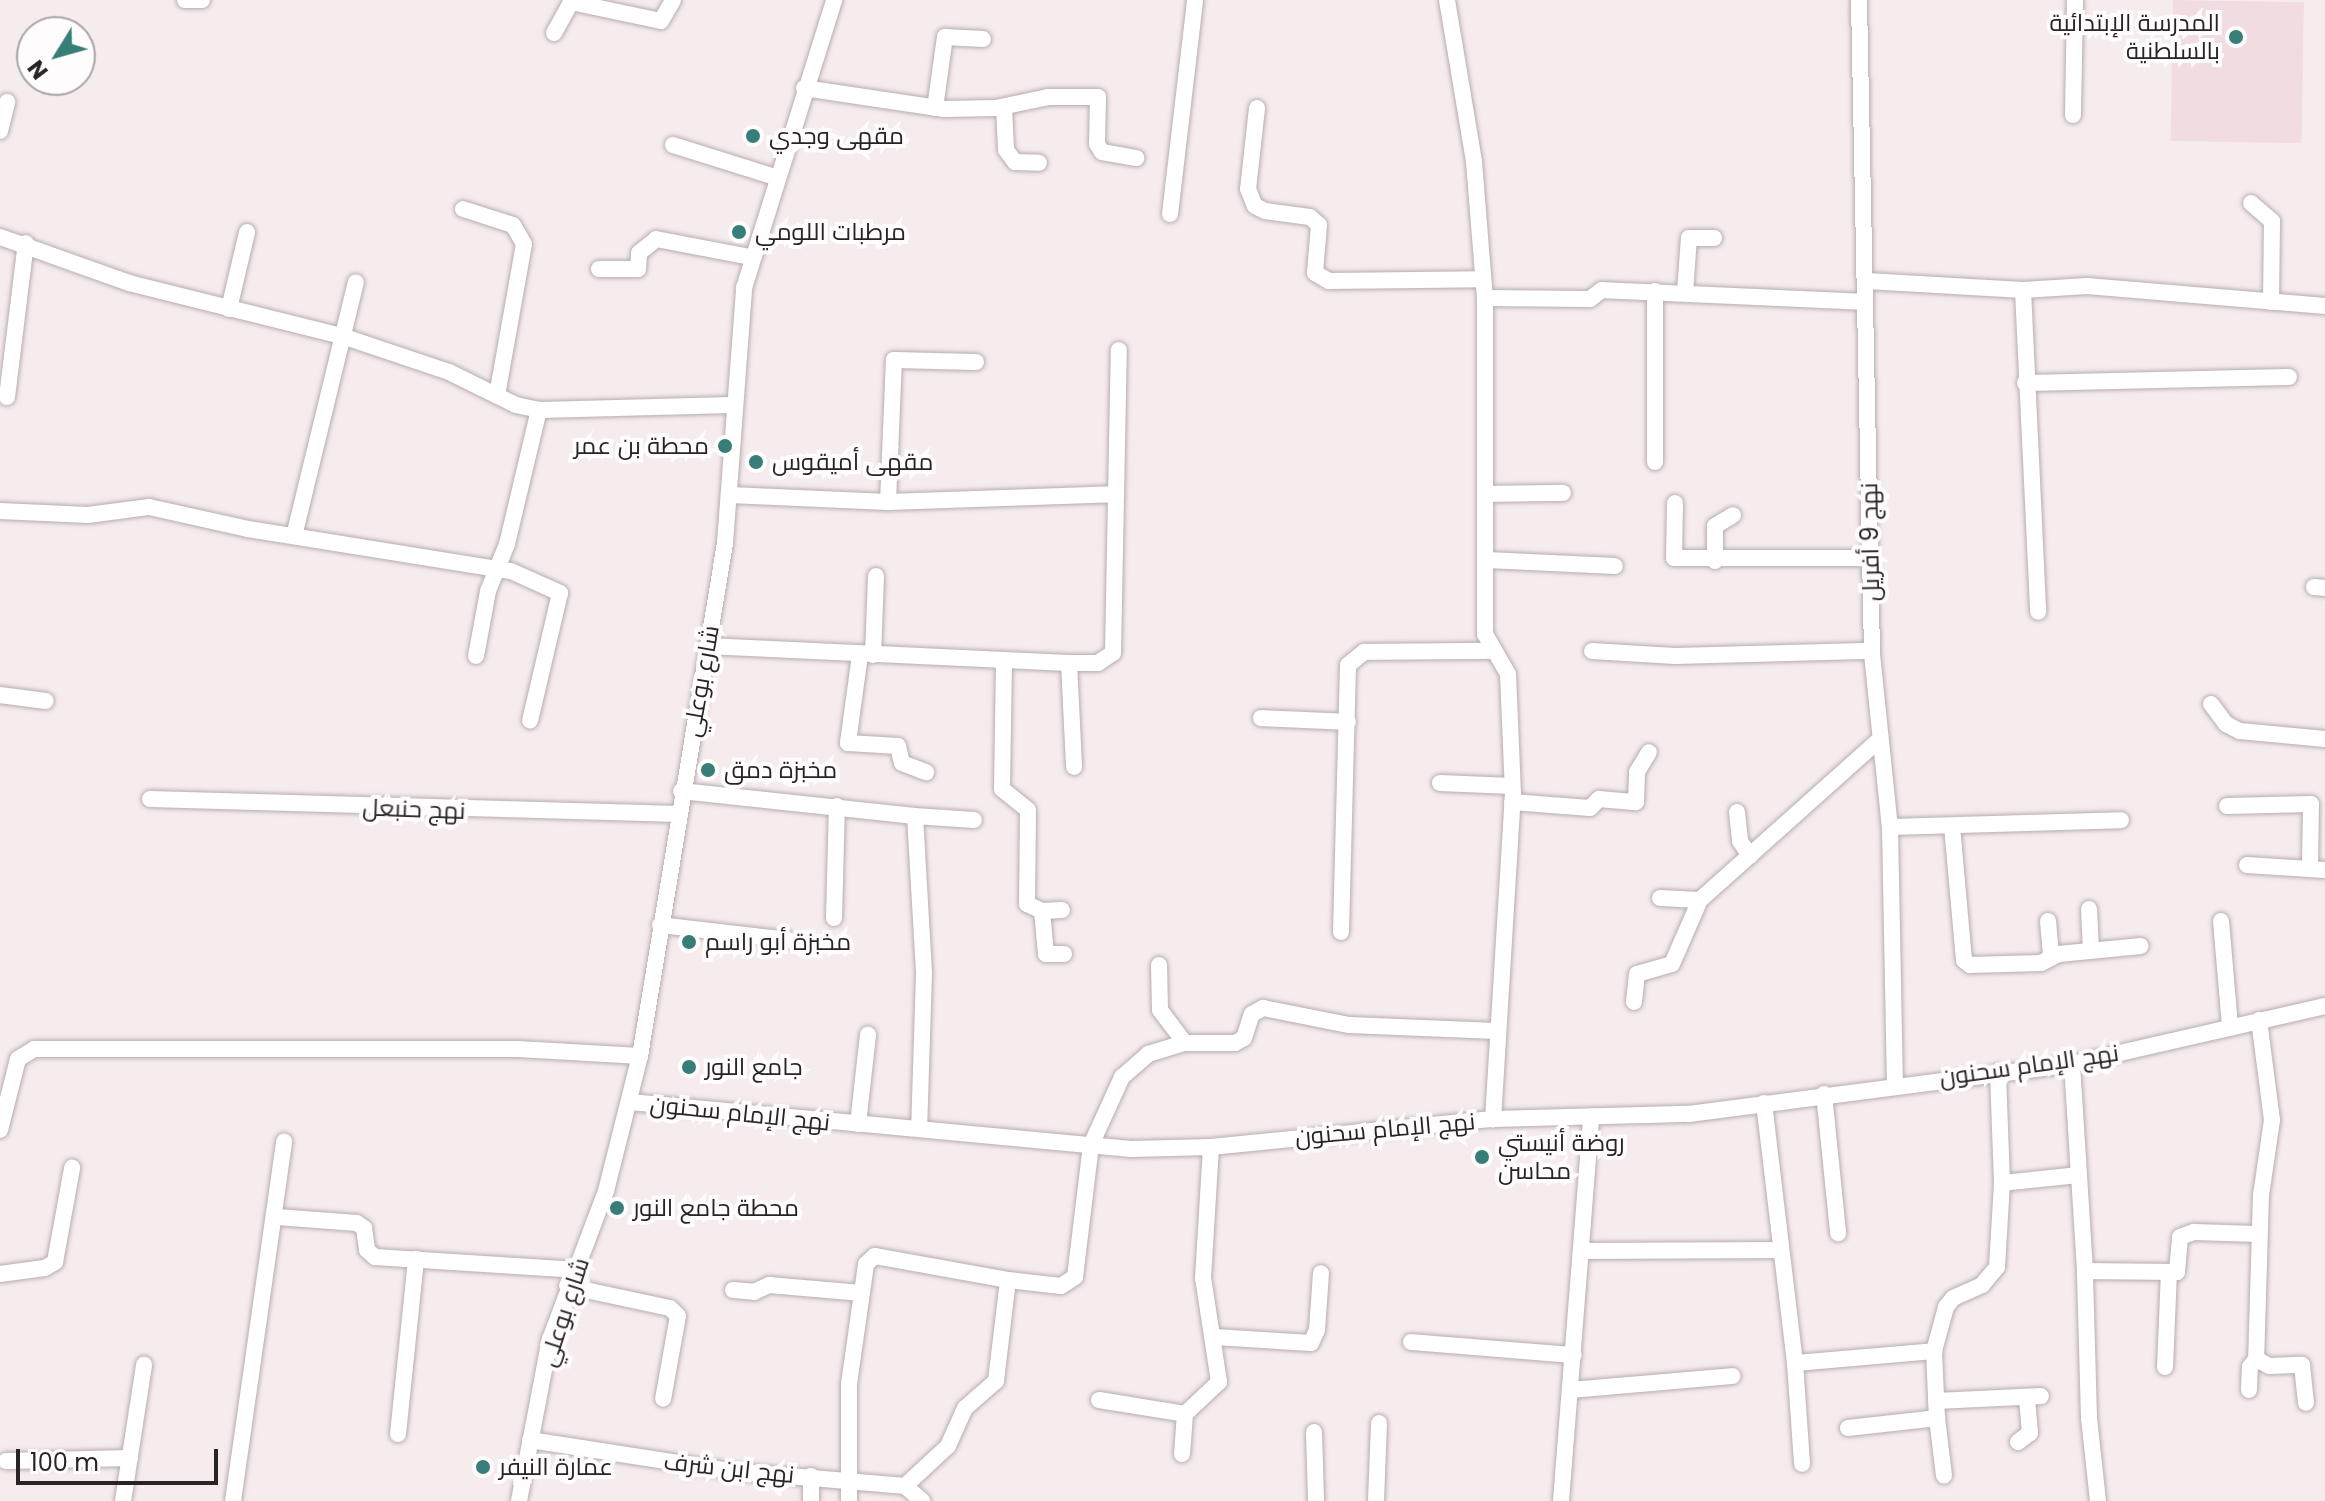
<!DOCTYPE html>
<html>
<head>
<meta charset="utf-8">
<style>
  body { margin:0 }
  #map { position:relative; width:2325px; height:1501px; overflow:hidden; background:#f6ecee; font-family:Poppins,Cairo,sans-serif }
  div>[style] { position:absolute }
  [style*='--x'] { left:calc(var(--x)*1px); top:calc(var(--y)*1px); width:calc(var(--w)*1px); rotate:calc(var(--a)*1deg) }
  .built>* { inset:0; background:#f1dde1; transform-origin:0 0 }
  .roads { filter:drop-shadow(0 0 2px #b7adaf) drop-shadow(0 0 2px #b7adaf) }
  .minor>* { height:16px; margin:-8px; padding:0 8px; transform-origin:8px; border-radius:8px; background:#fff }
  .dots>* { width:22px; height:22px; translate:-50% -50%; box-sizing:border-box; border:4px solid #fefcfc; border-radius:50% }
  span { translate:-50% -50%; white-space:nowrap; text-align:center; line-height:1.15; -webkit-text-stroke:8px #fefcfc; paint-order:stroke }
  .poi-label { font-size:24px; color:#282425 }
  .right { translate:-100% -50%; text-align:right }
  .left { translate:0 -50%; text-align:left }
  .street-label { font-size:24px; color:#282425 }
  .north { position:absolute; left:16px; top:16px; width:80px; height:80px; box-sizing:border-box; background:#fefcfc; border:2px solid #a8a6a6; border-radius:50%; rotate:233deg; font-size:22px; font-weight:700; line-height:32px; text-align:center; color:#282425 }
  .north::after { content:''; display:block; margin:auto; width:28px; height:36px; background:#377e78; clip-path:polygon(50% 0,100% 100%,50% 72%,0 100%) }
  .scale { position:absolute; left:16px; top:1449px; width:202px; height:36px; box-sizing:border-box; border:4px solid #282425; border-top:0; padding-left:10px; font-size:24px; line-height:28px; white-space:nowrap; color:#282425; -webkit-text-stroke:6px #fefcfc; paint-order:stroke }
</style>
</head>
<body>
<div id="map">
  <div class="built">
    <div style="left:2173px;top:0;width:131px;height:141px;rotate:1deg"></div>
  </div>
  <div class="roads">
    <div class="minor">
      <div style="--x:185;--y:0;--w:17;--a:0"></div>
      <div style="--x:1447;--y:0;--w:164;--a:80.5"></div>
      <div style="--x:1474;--y:162;--w:136;--a:85.4"></div>
      <div style="--x:1485;--y:298;--w:336;--a:90"></div>
      <div style="--x:1485;--y:634;--w:46;--a:60.1"></div>
      <div style="--x:1508;--y:674;--w:119;--a:87.6"></div>
      <div style="--x:1513;--y:793;--w:327;--a:93.5"></div>
      <div style="--x:1859;--y:0;--w:654;--a:88.86"></div>
      <div style="--x:1872;--y:654;--w:174;--a:84.1"></div>
      <div style="--x:1890;--y:827;--w:256;--a:88.9"></div>
      <div style="--x:554;--y:33;--w:35;--a:-61"></div>
      <div style="--x:571;--y:2;--w:92;--a:11.9"></div>
      <div style="--x:661;--y:21;--w:24;--a:-60"></div>
      <div style="--x:804;--y:88;--w:142;--a:8.5"></div>
      <div style="--x:944;--y:109;--w:52;--a:-1.1"></div>
      <div style="--x:996;--y:108;--w:53;--a:-11.9"></div>
      <div style="--x:1048;--y:97;--w:50;--a:0"></div>
      <div style="--x:1098;--y:97;--w:47;--a:91.2"></div>
      <div style="--x:1097;--y:144;--w:9;--a:58"></div>
      <div style="--x:1102;--y:152;--w:35;--a:10"></div>
      <div style="--x:1004;--y:107;--w:43;--a:87.3"></div>
      <div style="--x:1006;--y:150;--w:15;--a:53"></div>
      <div style="--x:1015;--y:162;--w:24;--a:2"></div>
      <div style="--x:935;--y:108;--w:72;--a:-82"></div>
      <div style="--x:945;--y:37;--w:38;--a:3"></div>
      <div style="--x:1257;--y:108;--w:81;--a:96.3"></div>
      <div style="--x:1248;--y:189;--w:18;--a:68"></div>
      <div style="--x:1255;--y:206;--w:11;--a:27"></div>
      <div style="--x:1265;--y:211;--w:45;--a:7.6"></div>
      <div style="--x:1310;--y:217;--w:12;--a:42"></div>
      <div style="--x:1319;--y:225;--w:48;--a:94.8"></div>
      <div style="--x:1315;--y:273;--w:16;--a:30"></div>
      <div style="--x:1329;--y:281;--w:153;--a:-0.7"></div>
      <div style="--x:2073;--y:115;--w:115;--a:-89"></div>
      <div style="--x:0;--y:131;--w:30;--a:-76"></div>
      <div style="--x:673;--y:145;--w:107;--a:17.4"></div>
      <div style="--x:2251;--y:203;--w:28;--a:41"></div>
      <div style="--x:2272;--y:221;--w:81;--a:90.7"></div>
      <div style="--x:463;--y:209;--w:52;--a:17.7"></div>
      <div style="--x:513;--y:225;--w:22;--a:60"></div>
      <div style="--x:524;--y:244;--w:154;--a:100.1"></div>
      <div style="--x:1170;--y:214;--w:215;--a:-83.3"></div>
      <div style="--x:0;--y:237;--w:137;--a:19.6"></div>
      <div style="--x:129;--y:283;--w:219;--a:14"></div>
      <div style="--x:342;--y:336;--w:113;--a:18.6"></div>
      <div style="--x:449;--y:372;--w:75;--a:26.2"></div>
      <div style="--x:516;--y:405;--w:24;--a:12"></div>
      <div style="--x:539;--y:410;--w:194;--a:-1.5"></div>
      <div style="--x:599;--y:269;--w:39;--a:0"></div>
      <div style="--x:638;--y:269;--w:16;--a:-86"></div>
      <div style="--x:639;--y:253;--w:22;--a:-39"></div>
      <div style="--x:656;--y:239;--w:96;--a:10.8"></div>
      <div style="--x:1867;--y:281;--w:156;--a:3.3"></div>
      <div style="--x:2023;--y:290;--w:64;--a:-3.6"></div>
      <div style="--x:2087;--y:286;--w:239;--a:4.8"></div>
      <div style="--x:2023;--y:290;--w:322;--a:87.3"></div>
      <div style="--x:1655;--y:291;--w:171;--a:90"></div>
      <div style="--x:1685;--y:292;--w:54;--a:-85.8"></div>
      <div style="--x:1689;--y:238;--w:25;--a:0"></div>
      <div style="--x:1485;--y:298;--w:105;--a:0.5"></div>
      <div style="--x:1590;--y:299;--w:15;--a:-37"></div>
      <div style="--x:1602;--y:290;--w:263;--a:2.6"></div>
      <div style="--x:229;--y:309;--w:79;--a:-76.8"></div>
      <div style="--x:2025;--y:383;--w:264;--a:-1.3"></div>
      <div style="--x:7;--y:397;--w:155;--a:-83"></div>
      <div style="--x:1488;--y:494;--w:75;--a:-0.8"></div>
      <div style="--x:730;--y:495;--w:158;--a:2.5"></div>
      <div style="--x:888;--y:502;--w:225;--a:-2"></div>
      <div style="--x:888;--y:502;--w:142;--a:-87.6"></div>
      <div style="--x:894;--y:360;--w:82;--a:1.4"></div>
      <div style="--x:1675;--y:503;--w:55;--a:91"></div>
      <div style="--x:1674;--y:558;--w:197;--a:0"></div>
      <div style="--x:0;--y:511;--w:88;--a:2.6"></div>
      <div style="--x:88;--y:515;--w:62;--a:-7.5"></div>
      <div style="--x:149;--y:507;--w:101;--a:12.5"></div>
      <div style="--x:248;--y:529;--w:266;--a:9.1"></div>
      <div style="--x:511;--y:571;--w:54;--a:24.2"></div>
      <div style="--x:560;--y:593;--w:131;--a:103.2"></div>
      <div style="--x:294;--y:536;--w:261;--a:-76.3"></div>
      <div style="--x:1487;--y:560;--w:128;--a:2.7"></div>
      <div style="--x:1715;--y:561;--w:35;--a:-90"></div>
      <div style="--x:1715;--y:526;--w:21;--a:-31"></div>
      <div style="--x:2314;--y:587;--w:11;--a:5"></div>
      <div style="--x:707;--y:646;--w:362;--a:2.7"></div>
      <div style="--x:1069;--y:663;--w:29;--a:0"></div>
      <div style="--x:1098;--y:663;--w:18;--a:-34"></div>
      <div style="--x:1113;--y:653;--w:303;--a:-88.9"></div>
      <div style="--x:1592;--y:651;--w:83;--a:3.4"></div>
      <div style="--x:1675;--y:656;--w:197;--a:-1.5"></div>
      <div style="--x:860;--y:655;--w:89;--a:97.8"></div>
      <div style="--x:848;--y:743;--w:50;--a:3.4"></div>
      <div style="--x:898;--y:746;--w:17;--a:77"></div>
      <div style="--x:902;--y:763;--w:26;--a:21"></div>
      <div style="--x:873;--y:655;--w:79;--a:-87.8"></div>
      <div style="--x:476;--y:656;--w:66;--a:-79.5"></div>
      <div style="--x:488;--y:591;--w:51;--a:-68"></div>
      <div style="--x:507;--y:544;--w:138;--a:-76.6"></div>
      <div style="--x:1004;--y:661;--w:128;--a:90.9"></div>
      <div style="--x:1002;--y:789;--w:33;--a:39"></div>
      <div style="--x:1028;--y:810;--w:94;--a:90.6"></div>
      <div style="--x:1027;--y:904;--w:17;--a:25"></div>
      <div style="--x:1042;--y:911;--w:43;--a:84.7"></div>
      <div style="--x:1046;--y:954;--w:18;--a:0"></div>
      <div style="--x:1069;--y:663;--w:104;--a:87.2"></div>
      <div style="--x:0;--y:695;--w:46;--a:7.4"></div>
      <div style="--x:2211;--y:704;--w:25;--a:53"></div>
      <div style="--x:2226;--y:724;--w:16;--a:27"></div>
      <div style="--x:2240;--y:731;--w:85;--a:5.4"></div>
      <div style="--x:1261;--y:718;--w:87;--a:2.6"></div>
      <div style="--x:1440;--y:783;--w:72;--a:2.4"></div>
      <div style="--x:681;--y:791;--w:235;--a:6.1"></div>
      <div style="--x:915;--y:816;--w:157;--a:86.7"></div>
      <div style="--x:924;--y:973;--w:156;--a:91.8"></div>
      <div style="--x:150;--y:799;--w:528;--a:1.63"></div>
      <div style="--x:1512;--y:802;--w:78;--a:4.4"></div>
      <div style="--x:1590;--y:808;--w:13;--a:-45"></div>
      <div style="--x:1599;--y:799;--w:37;--a:5"></div>
      <div style="--x:1636;--y:802;--w:30;--a:-88"></div>
      <div style="--x:1637;--y:772;--w:23;--a:-59"></div>
      <div style="--x:2227;--y:806;--w:84;--a:-1.4"></div>
      <div style="--x:2311;--y:804;--w:63;--a:90.9"></div>
      <div style="--x:1737;--y:812;--w:29;--a:84"></div>
      <div style="--x:1740;--y:841;--w:18;--a:56"></div>
      <div style="--x:915;--y:816;--w:59;--a:3.9"></div>
      <div style="--x:1952;--y:826;--w:135;--a:84.9"></div>
      <div style="--x:1964;--y:960;--w:8;--a:40"></div>
      <div style="--x:1970;--y:965;--w:71;--a:-1.6"></div>
      <div style="--x:2041;--y:963;--w:20;--a:-27"></div>
      <div style="--x:2059;--y:954;--w:82;--a:-5.6"></div>
      <div style="--x:1890;--y:827;--w:231;--a:-1.7"></div>
      <div style="--x:2247;--y:865;--w:78;--a:3.7"></div>
      <div style="--x:1660;--y:898;--w:40;--a:2.9"></div>
      <div style="--x:2089;--y:909;--w:41;--a:87.2"></div>
      <div style="--x:1042;--y:911;--w:20;--a:-3"></div>
      <div style="--x:834;--y:918;--w:112;--a:-88.5"></div>
      <div style="--x:2048;--y:921;--w:37;--a:85"></div>
      <div style="--x:2221;--y:921;--w:106;--a:85.1"></div>
      <div style="--x:660;--y:925;--w:130;--a:6.6"></div>
      <div style="--x:1341;--y:932;--w:267;--a:-88.5"></div>
      <div style="--x:1348;--y:665;--w:21;--a:-39"></div>
      <div style="--x:1364;--y:652;--w:127;--a:-0.5"></div>
      <div style="--x:1159;--y:965;--w:45;--a:88.7"></div>
      <div style="--x:1160;--y:1010;--w:41;--a:52.9"></div>
      <div style="--x:1634;--y:1002;--w:28;--a:-84"></div>
      <div style="--x:1637;--y:974;--w:36;--a:-16"></div>
      <div style="--x:1672;--y:964;--w:70;--a:-66.4"></div>
      <div style="--x:1700;--y:900;--w:239;--a:-41.8"></div>
      <div style="--x:2259;--y:1020;--w:101;--a:82.6"></div>
      <div style="--x:2272;--y:1120;--w:76;--a:98.3"></div>
      <div style="--x:2261;--y:1195;--w:164;--a:91.7"></div>
      <div style="--x:2256;--y:1359;--w:15;--a:28"></div>
      <div style="--x:2269;--y:1366;--w:33;--a:-2"></div>
      <div style="--x:2302;--y:1365;--w:38;--a:84"></div>
      <div style="--x:2072;--y:1064;--w:207;--a:86.4"></div>
      <div style="--x:1824;--y:1094;--w:140;--a:84.2"></div>
      <div style="--x:630;--y:1102;--w:503;--a:5.36"></div>
      <div style="--x:1131;--y:1149;--w:80;--a:-1.4"></div>
      <div style="--x:1211;--y:1147;--w:283;--a:-5.7"></div>
      <div style="--x:1493;--y:1119;--w:196;--a:-1.5"></div>
      <div style="--x:1689;--y:1114;--w:386;--a:-7.4"></div>
      <div style="--x:2072;--y:1064;--w:260;--a:-12.9"></div>
      <div style="--x:1764;--y:1103;--w:262;--a:83.2"></div>
      <div style="--x:1795;--y:1363;--w:140;--a:-4.9"></div>
      <div style="--x:858;--y:1124;--w:90;--a:-83.6"></div>
      <div style="--x:0;--y:1130;--w:73;--a:-75.8"></div>
      <div style="--x:18;--y:1059;--w:19;--a:-32"></div>
      <div style="--x:34;--y:1049;--w:484;--a:0"></div>
      <div style="--x:518;--y:1049;--w:122;--a:3.3"></div>
      <div style="--x:2002;--y:1183;--w:76;--a:-6"></div>
      <div style="--x:277;--y:1217;--w:80;--a:4.3"></div>
      <div style="--x:357;--y:1223;--w:9;--a:36"></div>
      <div style="--x:364;--y:1228;--w:22;--a:82"></div>
      <div style="--x:367;--y:1250;--w:11;--a:41"></div>
      <div style="--x:375;--y:1257;--w:199;--a:3.7"></div>
      <div style="--x:1581;--y:1251;--w:198;--a:-0.3"></div>
      <div style="--x:0;--y:1274;--w:45;--a:-7.6"></div>
      <div style="--x:45;--y:1268;--w:12;--a:-31"></div>
      <div style="--x:55;--y:1262;--w:96;--a:-79.7"></div>
      <div style="--x:1008;--y:1280;--w:53;--a:6.5"></div>
      <div style="--x:1061;--y:1286;--w:17;--a:-33"></div>
      <div style="--x:1075;--y:1277;--w:133;--a:-83.1"></div>
      <div style="--x:1091;--y:1145;--w:75;--a:-65.5"></div>
      <div style="--x:1122;--y:1077;--w:35;--a:-41"></div>
      <div style="--x:1148;--y:1054;--w:39;--a:-17"></div>
      <div style="--x:1185;--y:1043;--w:50;--a:0"></div>
      <div style="--x:1235;--y:1043;--w:10;--a:-29"></div>
      <div style="--x:1244;--y:1038;--w:25;--a:-72"></div>
      <div style="--x:1252;--y:1014;--w:13;--a:-29"></div>
      <div style="--x:1263;--y:1008;--w:88;--a:11.2"></div>
      <div style="--x:1349;--y:1025;--w:147;--a:2.3"></div>
      <div style="--x:567;--y:1286;--w:105;--a:12.1"></div>
      <div style="--x:670;--y:1308;--w:11;--a:45"></div>
      <div style="--x:678;--y:1316;--w:84;--a:100.2"></div>
      <div style="--x:733;--y:1290;--w:21;--a:5"></div>
      <div style="--x:754;--y:1292;--w:17;--a:-25"></div>
      <div style="--x:769;--y:1285;--w:93;--a:4.9"></div>
      <div style="--x:1215;--y:1337;--w:96;--a:3.6"></div>
      <div style="--x:1311;--y:1343;--w:14;--a:-65"></div>
      <div style="--x:1317;--y:1330;--w:57;--a:-86"></div>
      <div style="--x:1411;--y:1342;--w:163;--a:4.6"></div>
      <div style="--x:1795;--y:1363;--w:101;--a:86"></div>
      <div style="--x:2165;--y:1367;--w:94;--a:-87.6"></div>
      <div style="--x:1570;--y:1390;--w:163;--a:-4.9"></div>
      <div style="--x:2249;--y:1390;--w:23;--a:-88"></div>
      <div style="--x:2250;--y:1367;--w:10;--a:-53"></div>
      <div style="--x:1099;--y:1400;--w:87;--a:9.2"></div>
      <div style="--x:1185;--y:1414;--w:47;--a:-43.3"></div>
      <div style="--x:1219;--y:1382;--w:105;--a:-98.7"></div>
      <div style="--x:1203;--y:1278;--w:131;--a:-86.5"></div>
      <div style="--x:1936;--y:1401;--w:105;--a:-2.7"></div>
      <div style="--x:1937;--y:1418;--w:58;--a:83.1"></div>
      <div style="--x:1848;--y:1428;--w:90;--a:-6.4"></div>
      <div style="--x:1937;--y:1418;--w:67;--a:-92.6"></div>
      <div style="--x:1934;--y:1351;--w:46;--a:-74.7"></div>
      <div style="--x:1946;--y:1307;--w:11;--a:-52"></div>
      <div style="--x:1953;--y:1298;--w:32;--a:-24"></div>
      <div style="--x:1982;--y:1285;--w:23;--a:-50"></div>
      <div style="--x:1997;--y:1267;--w:84;--a:-86.6"></div>
      <div style="--x:2002;--y:1183;--w:111;--a:-92.1"></div>
      <div style="--x:1314;--y:1432;--w:69;--a:88.3"></div>
      <div style="--x:398;--y:1434;--w:176;--a:-84.1"></div>
      <div style="--x:530;--y:1440;--w:202;--a:8.8"></div>
      <div style="--x:730;--y:1471;--w:176;--a:4.9"></div>
      <div style="--x:905;--y:1486;--w:23;--a:41"></div>
      <div style="--x:2018;--y:1442;--w:15;--a:-37"></div>
      <div style="--x:2030;--y:1433;--w:36;--a:-95"></div>
      <div style="--x:1182;--y:1454;--w:40;--a:-85.7"></div>
      <div style="--x:6;--y:1461;--w:124;--a:-1.4"></div>
      <div style="--x:123;--y:1501;--w:138;--a:-81.2"></div>
      <div style="--x:233;--y:1501;--w:363;--a:-81.9"></div>
      <div style="--x:519;--y:1501;--w:165;--a:-79.2"></div>
      <div style="--x:550;--y:1339;--w:158;--a:-69.3"></div>
      <div style="--x:606;--y:1191;--w:139;--a:-75.9"></div>
      <div style="--x:640;--y:1056;--w:520;--a:-80.59"></div>
      <div style="--x:725;--y:543;--w:256;--a:-85.7"></div>
      <div style="--x:744;--y:288;--w:302;--a:-72.6"></div>
      <div style="--x:811;--y:1501;--w:25;--a:-90"></div>
      <div style="--x:849;--y:1501;--w:117;--a:-90"></div>
      <div style="--x:849;--y:1384;--w:121;--a:-81.9"></div>
      <div style="--x:866;--y:1264;--w:12;--a:-42"></div>
      <div style="--x:875;--y:1256;--w:135;--a:10.2"></div>
      <div style="--x:1008;--y:1280;--w:102;--a:96.8"></div>
      <div style="--x:996;--y:1381;--w:41;--a:138.9"></div>
      <div style="--x:965;--y:1408;--w:42;--a:114.1"></div>
      <div style="--x:948;--y:1446;--w:59;--a:137.1"></div>
      <div style="--x:1376;--y:1501;--w:78;--a:-87.8"></div>
      <div style="--x:1561;--y:1501;--w:386;--a:-85.5"></div>
      <div style="--x:2098;--y:1501;--w:83;--a:-96.2"></div>
      <div style="--x:2089;--y:1418;--w:147;--a:-91.6"></div>
      <div style="--x:2085;--y:1271;--w:92;--a:0.6"></div>
      <div style="--x:2177;--y:1272;--w:35;--a:-85"></div>
      <div style="--x:2180;--y:1237;--w:15;--a:-20"></div>
      <div style="--x:2194;--y:1232;--w:64;--a:1.8"></div>
    </div>
  </div>
  <div class="dots">
    <div style="left:2236px;top:37px;background:#377e78"></div>
    <div style="left:753px;top:136px;background:#377e78"></div>
    <div style="left:739px;top:232px;background:#377e78"></div>
    <div style="left:725px;top:446px;background:#377e78"></div>
    <div style="left:756px;top:462px;background:#377e78"></div>
    <div style="left:708px;top:770px;background:#377e78"></div>
    <div style="left:689px;top:942px;background:#377e78"></div>
    <div style="left:689px;top:1067px;background:#377e78"></div>
    <div style="left:1482px;top:1157px;background:#377e78"></div>
    <div style="left:617px;top:1208px;background:#377e78"></div>
    <div style="left:483px;top:1467px;background:#377e78"></div>
  </div>
  <div class="poi-label">
    <span class="right" style="left:2220px;top:37px">المدرسة الإبتدائية<br>بالسلطنية</span>
    <span class="left" style="left:769px;top:136px">مقهى وجدي</span>
    <span class="left" style="left:755px;top:232px">مرطبات اللومي</span>
    <span class="right" style="left:709px;top:446px">محطة بن عمر</span>
    <span class="left" style="left:772px;top:462px">مقهى أميقوس</span>
    <span class="left" style="left:724px;top:770px">مخبزة دمق</span>
    <span class="left" style="left:705px;top:942px">مخبزة أبو راسم</span>
    <span class="left" style="left:705px;top:1067px">جامع النور</span>
    <span class="left" style="left:1498px;top:1157px">روضة أنيستي<br>محاسن</span>
    <span class="left" style="left:633px;top:1208px">محطة جامع النور</span>
    <span class="left" style="left:499px;top:1467px">عمارة النيفر</span>
  </div>
  <div class="street-label">
    <span style="left:1870px;top:542px;rotate:-91deg">نهج 9 أفريل</span>
    <span style="left:701px;top:681px;rotate:-80deg">شارع بوعلي</span>
    <span style="left:414px;top:809px;rotate:2deg">نهج حنبعل</span>
    <span style="left:2029px;top:1065px;rotate:-8deg">نهج الإمام سحنون</span>
    <span style="left:740px;top:1113px;rotate:6deg">نهج الإمام سحنون</span>
    <span style="left:1385px;top:1129px;rotate:-5deg">نهج الإمام سحنون</span>
    <span style="left:564px;top:1312px;rotate:-72deg">شارع بوعلي</span>
    <span style="left:729px;top:1468px;rotate:6deg">نهج ابن شرف</span>
  </div>
  <div class="north">N</div>
  <div class="scale">100 m</div>
</div>
</body>
</html>
